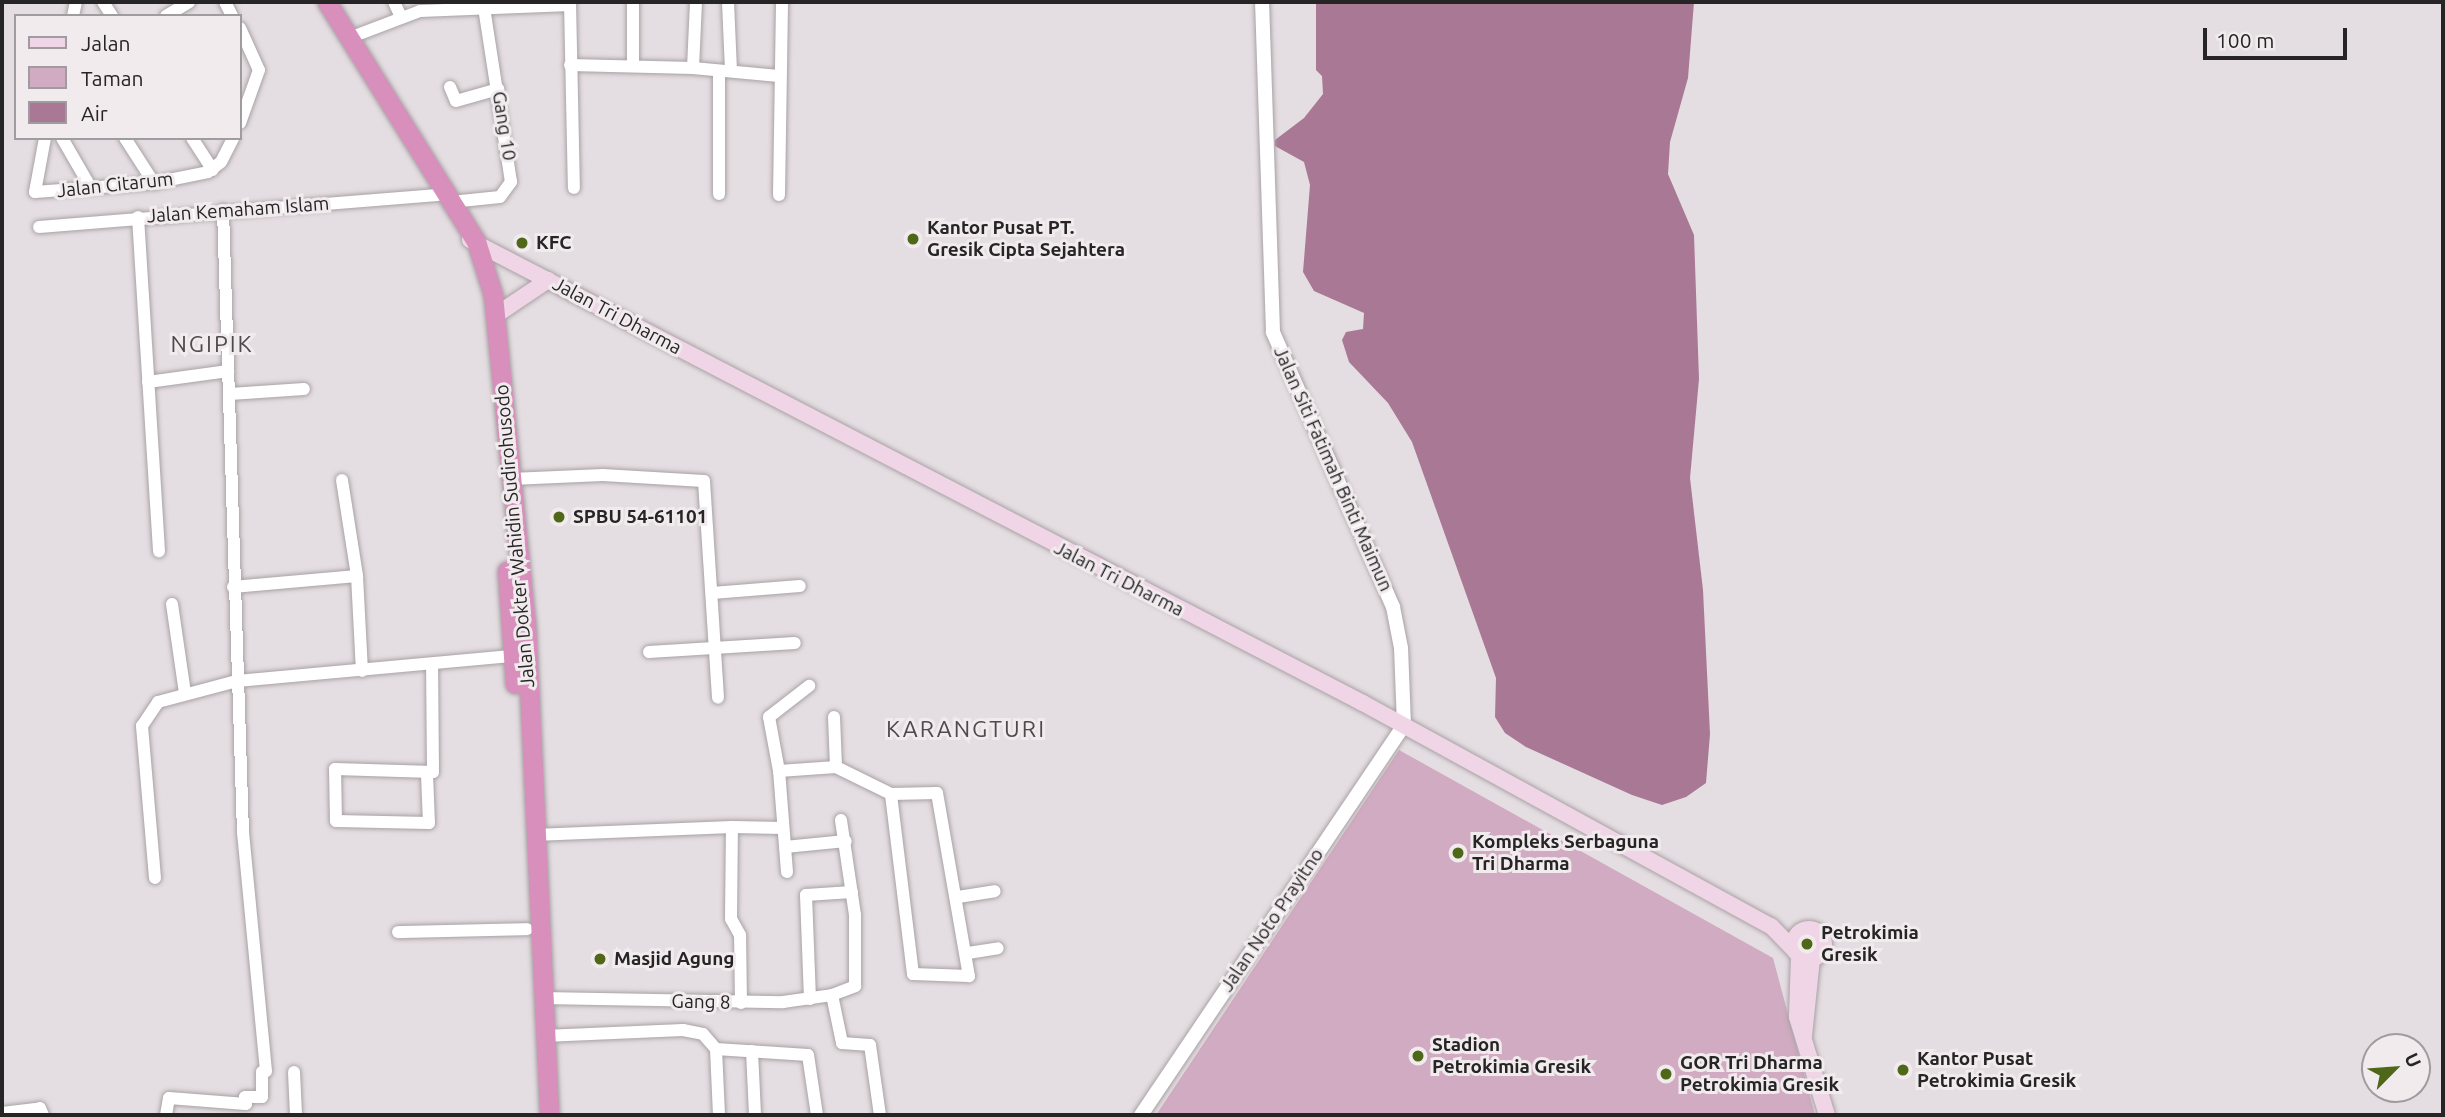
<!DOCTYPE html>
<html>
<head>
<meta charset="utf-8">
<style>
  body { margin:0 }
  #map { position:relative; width:2445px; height:1117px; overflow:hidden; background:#e4dde1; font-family:Ubuntu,sans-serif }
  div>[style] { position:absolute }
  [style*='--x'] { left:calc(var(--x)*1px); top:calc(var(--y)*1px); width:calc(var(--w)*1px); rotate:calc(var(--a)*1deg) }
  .green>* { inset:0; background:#d1abc1 }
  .water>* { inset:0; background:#a97895 }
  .roads { filter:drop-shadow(0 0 2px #a8a2a5) drop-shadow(0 0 2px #a8a2a5) }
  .minor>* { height:12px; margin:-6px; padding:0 6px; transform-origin:6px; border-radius:6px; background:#fff }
  .tertiary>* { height:14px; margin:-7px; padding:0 7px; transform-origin:7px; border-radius:7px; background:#fff }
  .secondary>* { height:16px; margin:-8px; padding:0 8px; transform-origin:8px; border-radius:8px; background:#f0d5e6 }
  .secondary>.ring { margin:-8px; padding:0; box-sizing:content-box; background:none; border:16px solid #f0d5e6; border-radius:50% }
  .trunk>* { height:19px; margin:-9.5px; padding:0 9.5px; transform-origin:9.5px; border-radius:9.5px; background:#d88fbc }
  .dots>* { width:19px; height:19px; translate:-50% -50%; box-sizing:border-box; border:4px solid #f1ebee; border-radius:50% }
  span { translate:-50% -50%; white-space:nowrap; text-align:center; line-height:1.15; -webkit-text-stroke:6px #f1ebee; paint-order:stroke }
  .street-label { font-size:19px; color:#262425 }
  .poi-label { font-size:19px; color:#262425; font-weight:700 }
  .left { translate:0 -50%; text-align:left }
  .quarter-label { font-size:23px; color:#4f4a4d; letter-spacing:2px }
  .frame { position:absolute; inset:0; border:4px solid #262425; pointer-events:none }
  .legend { position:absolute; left:14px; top:14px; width:228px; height:126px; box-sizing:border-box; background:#f1ebee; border:2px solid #a09b9e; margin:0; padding:9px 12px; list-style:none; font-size:21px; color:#262425 }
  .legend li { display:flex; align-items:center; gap:14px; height:35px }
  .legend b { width:35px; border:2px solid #a09b9e }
  .north { position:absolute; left:2361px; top:1033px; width:70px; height:70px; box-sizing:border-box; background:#f1ebee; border:2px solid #a09b9e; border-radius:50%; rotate:65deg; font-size:19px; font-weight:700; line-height:28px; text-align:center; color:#262425 }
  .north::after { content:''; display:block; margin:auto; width:24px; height:32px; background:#4f6718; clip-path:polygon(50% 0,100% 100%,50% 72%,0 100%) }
  .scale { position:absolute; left:2203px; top:28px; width:144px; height:32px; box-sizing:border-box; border:4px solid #262425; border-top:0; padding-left:9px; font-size:21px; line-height:24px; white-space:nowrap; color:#262425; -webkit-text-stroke:5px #f1ebee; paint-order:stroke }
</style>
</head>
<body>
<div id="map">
  <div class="green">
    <div style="clip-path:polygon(1399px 750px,1773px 958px,1815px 1115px,1156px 1115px)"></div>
  </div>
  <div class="water">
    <div style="clip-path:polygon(1316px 2px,1694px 2px,1688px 78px,1670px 142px,1668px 174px,1694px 235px,1699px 379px,1690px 478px,1703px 590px,1710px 734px,1706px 783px,1686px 797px,1662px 805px,1632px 795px,1526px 747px,1505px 733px,1495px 717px,1496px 678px,1412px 442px,1388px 403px,1349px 362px,1342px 340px,1346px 332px,1363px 329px,1364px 313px,1314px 291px,1303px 272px,1310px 185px,1304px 162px,1275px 146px,1275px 140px,1304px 118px,1323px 94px,1322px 76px,1316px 70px)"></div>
  </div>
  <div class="roads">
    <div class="minor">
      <div style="--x:103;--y:2;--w:17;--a:57"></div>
      <div style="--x:225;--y:2;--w:16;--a:63"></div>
      <div style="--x:394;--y:2;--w:17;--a:65"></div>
      <div style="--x:570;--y:2;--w:186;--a:88.8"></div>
      <div style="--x:728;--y:2;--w:69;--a:87.5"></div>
      <div style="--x:73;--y:16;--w:14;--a:-78"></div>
      <div style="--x:166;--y:16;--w:27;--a:-31"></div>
      <div style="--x:240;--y:28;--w:46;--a:65.7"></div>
      <div style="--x:259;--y:70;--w:56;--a:109.7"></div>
      <div style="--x:349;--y:38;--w:76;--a:-20.8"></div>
      <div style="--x:420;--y:11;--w:150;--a:-2.3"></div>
      <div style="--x:570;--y:65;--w:123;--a:1.4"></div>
      <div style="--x:693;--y:68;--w:66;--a:-87.4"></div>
      <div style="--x:633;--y:65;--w:63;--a:-90"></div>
      <div style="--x:693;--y:68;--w:86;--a:5.3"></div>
      <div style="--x:450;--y:87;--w:15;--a:67"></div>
      <div style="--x:456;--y:101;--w:44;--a:-15.9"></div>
      <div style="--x:45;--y:138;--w:55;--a:100.5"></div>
      <div style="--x:35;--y:192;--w:119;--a:-4.3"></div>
      <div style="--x:154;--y:183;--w:55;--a:-11.5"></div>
      <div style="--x:208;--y:172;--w:16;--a:-38"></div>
      <div style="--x:221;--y:162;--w:27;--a:-63"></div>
      <div style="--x:62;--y:138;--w:58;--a:59.9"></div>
      <div style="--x:125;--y:138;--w:54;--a:57.2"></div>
      <div style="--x:192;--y:138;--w:38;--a:57"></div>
      <div style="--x:719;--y:194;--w:123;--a:-90"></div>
      <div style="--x:779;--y:195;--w:193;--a:-89.1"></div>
      <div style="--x:451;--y:202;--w:49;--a:-5.8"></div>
      <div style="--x:500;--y:197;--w:19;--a:-54"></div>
      <div style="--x:511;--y:182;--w:182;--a:-98.8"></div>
      <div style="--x:138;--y:217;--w:335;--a:86.4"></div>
      <div style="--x:39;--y:227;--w:400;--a:-4.6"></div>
      <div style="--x:148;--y:382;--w:81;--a:-7.8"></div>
      <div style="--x:230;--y:394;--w:74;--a:-3.9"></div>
      <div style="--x:511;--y:479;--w:92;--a:-2.5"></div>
      <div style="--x:603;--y:475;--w:101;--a:3.4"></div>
      <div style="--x:704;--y:481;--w:217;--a:86.3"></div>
      <div style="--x:342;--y:480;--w:97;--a:81.1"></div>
      <div style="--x:233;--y:587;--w:124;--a:-5.1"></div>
      <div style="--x:357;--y:576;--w:95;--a:87"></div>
      <div style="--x:712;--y:593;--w:88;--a:-4.5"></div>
      <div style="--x:172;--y:604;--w:90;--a:81.7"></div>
      <div style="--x:649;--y:652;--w:146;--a:-3.5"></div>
      <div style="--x:834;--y:717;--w:50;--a:87.7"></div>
      <div style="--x:779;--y:771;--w:57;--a:-4"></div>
      <div style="--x:836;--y:767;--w:61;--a:26.1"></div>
      <div style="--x:891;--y:794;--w:46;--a:-1.2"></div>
      <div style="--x:937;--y:793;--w:186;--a:80.1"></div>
      <div style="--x:969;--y:976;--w:56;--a:-178"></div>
      <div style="--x:913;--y:974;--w:181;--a:-97"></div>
      <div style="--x:427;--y:774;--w:49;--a:87.7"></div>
      <div style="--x:429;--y:823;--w:93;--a:-178.8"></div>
      <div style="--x:336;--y:821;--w:52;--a:-91.1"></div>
      <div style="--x:335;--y:769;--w:98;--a:1.8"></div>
      <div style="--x:433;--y:772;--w:108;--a:-90.5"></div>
      <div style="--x:534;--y:835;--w:198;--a:-2.3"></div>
      <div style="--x:785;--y:847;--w:61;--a:-5.6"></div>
      <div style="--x:787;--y:872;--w:101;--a:-94.5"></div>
      <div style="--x:779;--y:771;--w:55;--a:-100.5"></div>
      <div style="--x:769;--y:717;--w:51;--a:-37.8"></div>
      <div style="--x:155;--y:878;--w:153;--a:-94.9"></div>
      <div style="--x:142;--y:726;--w:29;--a:-56"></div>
      <div style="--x:158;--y:702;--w:82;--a:-14.9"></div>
      <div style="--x:237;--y:681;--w:278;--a:-5.2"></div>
      <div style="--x:958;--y:897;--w:37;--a:-9"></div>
      <div style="--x:398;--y:932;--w:129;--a:-1.3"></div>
      <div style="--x:968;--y:953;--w:30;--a:-9"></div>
      <div style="--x:832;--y:995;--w:49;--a:78.2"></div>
      <div style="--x:842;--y:1043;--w:28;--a:4"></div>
      <div style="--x:870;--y:1045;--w:71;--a:81.9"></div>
      <div style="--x:542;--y:998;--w:241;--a:1"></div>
      <div style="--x:783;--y:1002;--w:49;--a:-8.1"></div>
      <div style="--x:832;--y:995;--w:25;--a:-21"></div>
      <div style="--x:855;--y:986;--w:71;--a:-90"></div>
      <div style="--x:855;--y:915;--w:96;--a:-98.4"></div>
      <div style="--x:810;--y:999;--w:104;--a:-92.2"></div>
      <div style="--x:806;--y:895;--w:46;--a:-3.7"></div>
      <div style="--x:741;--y:1003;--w:68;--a:-90.8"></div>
      <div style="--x:740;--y:935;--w:18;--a:-119"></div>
      <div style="--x:731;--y:919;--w:92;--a:-89.4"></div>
      <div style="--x:732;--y:827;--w:51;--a:1.1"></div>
      <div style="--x:544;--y:1036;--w:139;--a:-2.5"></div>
      <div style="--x:683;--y:1030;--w:20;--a:11"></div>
      <div style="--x:703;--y:1034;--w:20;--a:49"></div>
      <div style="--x:716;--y:1049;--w:92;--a:3.7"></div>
      <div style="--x:808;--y:1055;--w:61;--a:81.5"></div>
      <div style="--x:716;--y:1049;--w:66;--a:87.4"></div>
      <div style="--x:752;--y:1051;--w:64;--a:87.3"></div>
      <div style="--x:294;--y:1072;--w:43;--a:87.3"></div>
      <div style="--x:2;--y:1113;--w:38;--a:-7"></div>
      <div style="--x:40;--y:1108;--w:8;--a:67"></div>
      <div style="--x:166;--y:1115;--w:17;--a:-80"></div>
      <div style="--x:169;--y:1098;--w:77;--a:4.5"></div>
      <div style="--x:246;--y:1104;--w:7;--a:-98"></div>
      <div style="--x:245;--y:1097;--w:17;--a:0"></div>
      <div style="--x:262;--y:1097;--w:25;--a:-90"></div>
      <div style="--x:262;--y:1072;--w:4;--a:-14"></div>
      <div style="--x:266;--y:1071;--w:239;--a:-95.5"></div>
      <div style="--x:243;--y:833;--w:623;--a:-91.84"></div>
    </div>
    <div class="tertiary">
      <div style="--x:1141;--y:1115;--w:470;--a:-56"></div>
      <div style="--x:1404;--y:725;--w:77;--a:-92.2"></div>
      <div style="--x:1401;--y:648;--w:42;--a:-101"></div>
      <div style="--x:1393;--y:607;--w:300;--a:-113.6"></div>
      <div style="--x:1273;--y:332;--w:330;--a:-91.9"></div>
    </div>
    <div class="secondary">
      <div style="--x:470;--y:240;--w:1006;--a:27.41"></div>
      <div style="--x:1363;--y:703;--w:465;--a:28.7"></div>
      <div style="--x:1771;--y:926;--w:37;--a:46"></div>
      <div style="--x:496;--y:315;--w:63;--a:-33.9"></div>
      <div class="ring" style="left:1794px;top:929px;width:14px;height:14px"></div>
      <div style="--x:1799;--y:956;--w:61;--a:91.9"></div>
      <div style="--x:1797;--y:1017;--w:102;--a:73"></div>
      <div style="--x:1804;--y:1036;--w:77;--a:-84.1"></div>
    </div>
    <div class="trunk">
      <div style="--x:327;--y:2;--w:282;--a:58.1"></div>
      <div style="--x:476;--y:241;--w:57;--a:72.5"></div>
      <div style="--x:493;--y:295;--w:330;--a:84.3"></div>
      <div style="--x:526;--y:623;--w:493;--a:87.3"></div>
      <div style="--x:507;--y:571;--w:113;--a:86"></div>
    </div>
  </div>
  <div class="dots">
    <div style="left:913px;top:239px;background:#4f6718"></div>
    <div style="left:522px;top:243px;background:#4f6718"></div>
    <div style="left:559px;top:517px;background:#4f6718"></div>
    <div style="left:1458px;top:853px;background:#4f6718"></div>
    <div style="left:1807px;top:944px;background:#4f6718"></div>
    <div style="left:600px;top:959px;background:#4f6718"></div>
    <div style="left:1418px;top:1056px;background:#4f6718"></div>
    <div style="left:1903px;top:1070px;background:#4f6718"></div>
    <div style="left:1666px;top:1074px;background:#4f6718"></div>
  </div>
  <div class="street-label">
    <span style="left:504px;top:126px;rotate:81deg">Gang 10</span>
    <span style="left:115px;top:185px;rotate:-6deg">Jalan Citarum</span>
    <span style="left:238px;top:210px;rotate:-4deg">Jalan Kemaham Islam</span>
    <span style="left:617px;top:316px;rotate:28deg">Jalan Tri Dharma</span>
    <span style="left:1333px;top:469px;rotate:66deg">Jalan Siti Fatimah Binti Maimun</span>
    <span style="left:515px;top:536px;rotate:-95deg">Jalan Dokter Wahidin Sudirohusodo</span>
    <span style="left:1119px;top:579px;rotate:27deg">Jalan Tri Dharma</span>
    <span style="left:1272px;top:920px;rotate:-56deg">Jalan Noto Prayitno</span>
    <span style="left:701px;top:1002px;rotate:1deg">Gang 8</span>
  </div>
  <div class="poi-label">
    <span class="left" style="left:927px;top:239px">Kantor Pusat PT.<br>Gresik Cipta Sejahtera</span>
    <span class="left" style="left:536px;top:243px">KFC</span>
    <span class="left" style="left:573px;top:517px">SPBU 54-61101</span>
    <span class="left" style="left:1472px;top:853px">Kompleks Serbaguna<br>Tri Dharma</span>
    <span class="left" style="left:1821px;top:944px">Petrokimia<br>Gresik</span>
    <span class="left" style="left:614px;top:959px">Masjid Agung</span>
    <span class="left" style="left:1432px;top:1056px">Stadion<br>Petrokimia Gresik</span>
    <span class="left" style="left:1917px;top:1070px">Kantor Pusat<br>Petrokimia Gresik</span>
    <span class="left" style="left:1680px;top:1074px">GOR Tri Dharma<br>Petrokimia Gresik</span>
  </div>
  <div class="quarter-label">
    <span style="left:212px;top:344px">NGIPIK</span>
    <span style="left:966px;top:729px">KARANGTURI</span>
  </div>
  <div class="frame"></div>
  <ul class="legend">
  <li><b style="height:9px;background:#f0d5e6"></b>Jalan</li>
  <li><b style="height:19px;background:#d1abc1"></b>Taman</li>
  <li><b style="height:19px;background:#a97895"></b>Air</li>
  </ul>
  <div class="north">U</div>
  <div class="scale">100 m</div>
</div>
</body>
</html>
